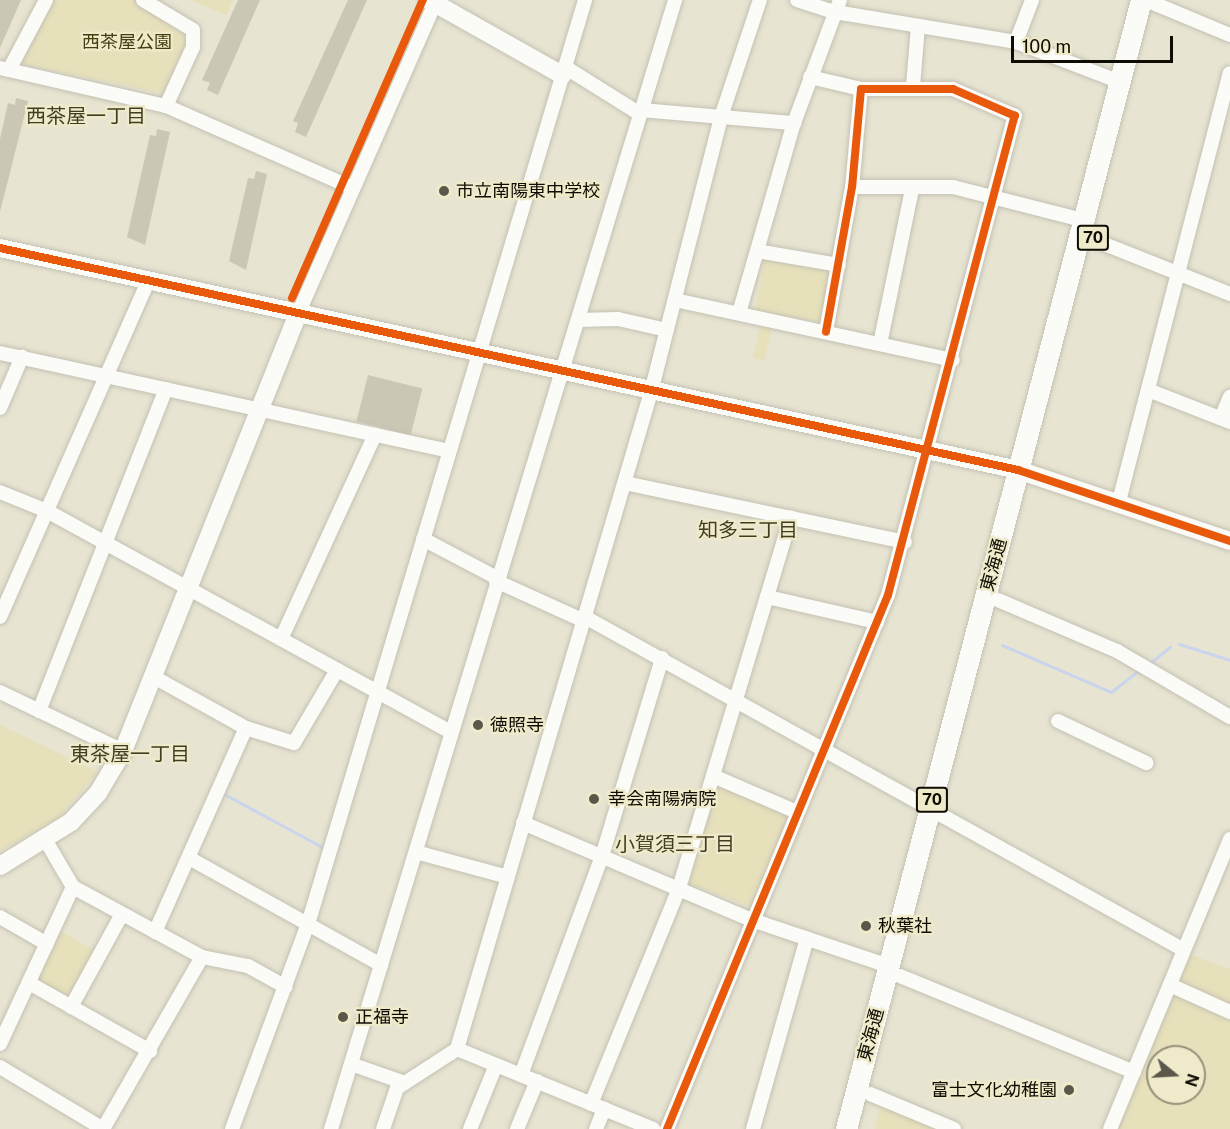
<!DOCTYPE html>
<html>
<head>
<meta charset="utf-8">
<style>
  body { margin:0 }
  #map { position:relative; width:1230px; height:1129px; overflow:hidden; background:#e7e4d2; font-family:"Public Sans","Noto Sans JP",sans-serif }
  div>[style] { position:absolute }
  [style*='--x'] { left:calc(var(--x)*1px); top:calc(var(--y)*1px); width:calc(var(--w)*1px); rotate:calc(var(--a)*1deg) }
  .green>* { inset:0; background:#e6e0bb; transform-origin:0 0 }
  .stream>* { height:3px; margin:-1.5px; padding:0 1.5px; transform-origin:1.5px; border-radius:1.5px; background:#cad5ed }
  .building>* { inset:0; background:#cac7b4; transform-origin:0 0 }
  .roads { filter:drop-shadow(0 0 2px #c4c1b3) drop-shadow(0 0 2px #c4c1b3) }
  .street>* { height:14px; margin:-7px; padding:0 7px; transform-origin:7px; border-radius:7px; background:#fbfbf8 }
  .secondary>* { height:18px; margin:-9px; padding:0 9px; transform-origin:9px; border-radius:9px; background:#fbfbf8 }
  .primary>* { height:21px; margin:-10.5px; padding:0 10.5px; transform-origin:10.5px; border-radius:10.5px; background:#fbfbf8 }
  .cycleway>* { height:8px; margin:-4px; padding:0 4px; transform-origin:4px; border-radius:4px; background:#e8590c }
  .dots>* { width:16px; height:16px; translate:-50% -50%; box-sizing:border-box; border:3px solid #efeaca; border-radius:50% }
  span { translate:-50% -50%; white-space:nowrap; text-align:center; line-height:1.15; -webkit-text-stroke:4.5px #efeaca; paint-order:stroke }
  .shield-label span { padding:2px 4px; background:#efeaca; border:2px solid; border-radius:4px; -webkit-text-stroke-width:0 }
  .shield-label { font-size:16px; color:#0e0c03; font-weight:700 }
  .park-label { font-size:18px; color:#453e10 }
  .poi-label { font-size:18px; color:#0e0c03 }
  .left { translate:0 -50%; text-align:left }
  .right { translate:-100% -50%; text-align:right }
  .street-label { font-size:18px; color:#0e0c03 }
  .neighbourhood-label { font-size:20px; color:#413d22 }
  .north { position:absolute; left:1146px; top:1045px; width:60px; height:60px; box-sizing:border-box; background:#efeaca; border:2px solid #95917a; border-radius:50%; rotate:108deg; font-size:16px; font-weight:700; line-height:24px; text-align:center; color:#0e0c03 }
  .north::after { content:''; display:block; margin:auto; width:21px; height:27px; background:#5a584b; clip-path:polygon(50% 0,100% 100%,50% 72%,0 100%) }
  .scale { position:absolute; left:1011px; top:36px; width:162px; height:27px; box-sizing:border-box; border:3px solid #0e0c03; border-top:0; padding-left:8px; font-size:18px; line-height:21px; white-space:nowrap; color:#0e0c03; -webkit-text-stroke:4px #efeaca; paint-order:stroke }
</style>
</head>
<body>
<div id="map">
  <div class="green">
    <div style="clip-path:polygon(51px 0,134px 0,188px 33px,188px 45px,164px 94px,24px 64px,20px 60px)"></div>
    <div style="clip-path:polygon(191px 0,233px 0,226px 15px)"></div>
    <div style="left:765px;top:257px;width:66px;height:54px;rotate:10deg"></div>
    <div style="left:761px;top:324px;width:12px;height:35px;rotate:14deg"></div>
    <div style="clip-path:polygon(0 725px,98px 772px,58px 818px,0 851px)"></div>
    <div style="clip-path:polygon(721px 783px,790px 818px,752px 907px,690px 884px,688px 877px)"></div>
    <div style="clip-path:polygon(59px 930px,97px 952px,68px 999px,37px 978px)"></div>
    <div style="clip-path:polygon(evenodd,1189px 954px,1230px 969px,1230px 1129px,1116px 1129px,1189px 954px,1158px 1057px,1194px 1057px,1194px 1093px,1158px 1093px,1158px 1057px)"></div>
    <div style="clip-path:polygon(882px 1103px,945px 1129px,875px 1129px)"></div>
  </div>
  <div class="stream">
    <div style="--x:1179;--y:644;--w:53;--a:17.4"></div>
    <div style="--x:1002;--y:645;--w:119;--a:23.3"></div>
    <div style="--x:1111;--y:692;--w:33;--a:-38"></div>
    <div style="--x:1150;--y:663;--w:26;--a:-39"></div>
    <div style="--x:226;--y:795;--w:114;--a:28.4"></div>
  </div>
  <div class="building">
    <div style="clip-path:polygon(0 0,21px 0,0 48px)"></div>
    <div style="clip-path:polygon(238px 0,260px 0,218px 95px,207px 90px,210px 83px,202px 80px)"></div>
    <div style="clip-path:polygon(348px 0,367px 0,306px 137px,295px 132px,298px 123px,293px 121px)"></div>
    <div style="clip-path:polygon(16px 98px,28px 101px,0 212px,0 139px,8px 103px,15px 105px)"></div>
    <div style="clip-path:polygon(157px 129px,170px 132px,145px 245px,127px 237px,150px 135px,156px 136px)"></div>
    <div style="clip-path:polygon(256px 171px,267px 174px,246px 270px,229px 261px,248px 178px,254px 179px)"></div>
    <div style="left:368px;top:375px;width:56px;height:48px;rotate:14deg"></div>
  </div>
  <div class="roads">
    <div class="street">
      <div style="--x:143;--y:0;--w:58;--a:31"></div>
      <div style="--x:193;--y:30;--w:17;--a:90"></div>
      <div style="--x:193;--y:47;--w:65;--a:114.6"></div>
      <div style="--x:797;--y:0;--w:40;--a:18"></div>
      <div style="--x:835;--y:12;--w:183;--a:9.4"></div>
      <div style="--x:1016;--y:42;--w:111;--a:21"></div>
      <div style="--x:1153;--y:3;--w:83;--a:22.6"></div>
      <div style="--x:1016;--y:42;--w:45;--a:-69.1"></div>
      <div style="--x:565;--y:67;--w:89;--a:32.1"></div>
      <div style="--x:0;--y:68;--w:170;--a:12.9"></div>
      <div style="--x:166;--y:106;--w:204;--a:23.7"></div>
      <div style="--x:9;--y:70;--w:79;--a:-62.1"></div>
      <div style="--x:810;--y:77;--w:52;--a:13.2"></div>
      <div style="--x:913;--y:86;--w:60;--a:-85.2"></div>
      <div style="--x:641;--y:110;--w:154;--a:4.9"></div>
      <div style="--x:852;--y:187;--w:101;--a:0"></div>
      <div style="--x:953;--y:187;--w:133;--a:14.3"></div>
      <div style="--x:1092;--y:239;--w:149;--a:21.7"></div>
      <div style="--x:757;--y:251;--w:83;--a:9.7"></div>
      <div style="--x:675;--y:300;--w:284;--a:12.2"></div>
      <div style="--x:739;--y:313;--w:198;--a:-73.9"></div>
      <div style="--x:794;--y:123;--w:131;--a:-69.5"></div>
      <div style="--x:298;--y:314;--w:339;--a:-66.2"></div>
      <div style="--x:578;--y:320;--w:40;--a:-1.4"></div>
      <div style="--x:618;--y:319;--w:50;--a:12.7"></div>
      <div style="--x:880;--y:344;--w:157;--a:-78.3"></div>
      <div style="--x:0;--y:353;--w:460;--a:12.3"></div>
      <div style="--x:1148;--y:390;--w:88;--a:21.3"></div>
      <div style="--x:0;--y:408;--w:56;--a:-66.7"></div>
      <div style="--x:1221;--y:418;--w:23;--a:-67"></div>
      <div style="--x:625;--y:483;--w:286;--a:11.9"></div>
      <div style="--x:0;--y:492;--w:51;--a:22"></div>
      <div style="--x:47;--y:511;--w:460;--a:28.7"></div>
      <div style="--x:1118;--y:505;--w:446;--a:-75.5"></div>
      <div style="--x:423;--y:539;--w:84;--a:27.8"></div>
      <div style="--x:496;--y:581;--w:97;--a:24.4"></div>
      <div style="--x:767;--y:597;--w:113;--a:12.8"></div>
      <div style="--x:998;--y:600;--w:129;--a:23.2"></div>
      <div style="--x:1117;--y:651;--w:131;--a:30.3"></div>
      <div style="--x:0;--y:617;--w:366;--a:-66.2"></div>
      <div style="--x:585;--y:617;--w:685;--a:29.07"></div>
      <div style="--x:281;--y:639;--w:225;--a:-65.3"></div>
      <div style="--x:152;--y:676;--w:107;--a:29"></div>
      <div style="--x:0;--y:692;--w:136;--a:25.6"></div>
      <div style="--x:39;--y:711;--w:346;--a:-68.5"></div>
      <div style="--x:1058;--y:721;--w:98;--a:25.5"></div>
      <div style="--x:713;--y:776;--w:91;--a:23.2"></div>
      <div style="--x:523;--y:823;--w:249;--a:23"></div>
      <div style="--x:752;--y:920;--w:145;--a:18.6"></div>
      <div style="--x:46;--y:841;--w:53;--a:59.6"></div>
      <div style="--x:73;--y:887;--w:147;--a:28.5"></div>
      <div style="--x:202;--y:957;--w:47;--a:11.1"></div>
      <div style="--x:248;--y:966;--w:43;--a:28.9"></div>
      <div style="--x:416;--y:852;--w:95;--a:15.2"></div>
      <div style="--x:189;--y:858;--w:220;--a:29.1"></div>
      <div style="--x:0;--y:917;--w:54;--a:29.9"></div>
      <div style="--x:155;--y:932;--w:223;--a:-66"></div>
      <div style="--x:246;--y:728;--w:50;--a:17.4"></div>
      <div style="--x:294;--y:743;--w:85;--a:-59.5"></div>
      <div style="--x:900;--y:976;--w:253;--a:22.3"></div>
      <div style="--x:29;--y:983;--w:139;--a:29.3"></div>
      <div style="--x:1170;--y:985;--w:66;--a:24.2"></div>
      <div style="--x:71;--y:1007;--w:106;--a:-61.3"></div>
      <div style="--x:0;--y:1044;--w:173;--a:-65.1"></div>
      <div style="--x:457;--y:1049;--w:212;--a:22.2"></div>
      <div style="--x:351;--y:1064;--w:57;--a:19.4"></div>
      <div style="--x:0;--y:1067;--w:120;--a:31"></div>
      <div style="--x:521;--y:1075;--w:233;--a:-69.7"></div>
      <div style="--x:602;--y:856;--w:207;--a:-73.1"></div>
      <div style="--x:870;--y:1094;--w:91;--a:22.6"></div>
      <div style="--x:591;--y:1104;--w:233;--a:-67.8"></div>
      <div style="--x:679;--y:888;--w:387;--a:-73.2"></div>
      <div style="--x:103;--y:1129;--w:198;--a:-60.1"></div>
      <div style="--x:232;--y:1129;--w:219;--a:-69.7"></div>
      <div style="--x:308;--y:924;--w:965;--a:-73.31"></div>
      <div style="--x:331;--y:1129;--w:1180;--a:-73.05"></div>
      <div style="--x:383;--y:1129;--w:43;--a:-71.1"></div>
      <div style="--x:397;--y:1088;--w:72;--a:-33"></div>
      <div style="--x:457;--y:1049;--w:685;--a:-73.55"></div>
      <div style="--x:651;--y:392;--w:284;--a:-75.7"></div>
      <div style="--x:721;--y:117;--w:123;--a:-71.6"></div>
      <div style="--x:470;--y:1129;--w:69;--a:-67.9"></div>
      <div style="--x:517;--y:1129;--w:52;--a:-67.4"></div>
      <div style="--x:596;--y:1129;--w:22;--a:-68"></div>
      <div style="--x:667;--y:1129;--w:578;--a:-67.52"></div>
      <div style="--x:888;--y:595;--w:496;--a:-75.2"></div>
      <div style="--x:1015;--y:116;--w:68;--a:-156.5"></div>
      <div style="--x:953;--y:89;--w:92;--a:180"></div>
      <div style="--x:861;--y:89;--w:98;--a:95.2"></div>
      <div style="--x:852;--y:187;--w:147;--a:100.2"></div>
      <div style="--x:753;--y:1129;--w:198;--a:-74.2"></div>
      <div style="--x:1110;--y:1129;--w:314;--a:-67.5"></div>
    </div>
    <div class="secondary">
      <div style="--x:429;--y:0;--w:153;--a:29.4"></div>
      <div style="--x:0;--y:248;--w:1042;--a:12.3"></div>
      <div style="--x:1018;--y:470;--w:224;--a:18.5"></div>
      <div style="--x:0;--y:866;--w:84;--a:-31.8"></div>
      <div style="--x:71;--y:822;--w:40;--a:-47"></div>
      <div style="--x:98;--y:793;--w:49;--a:-59.2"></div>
      <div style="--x:123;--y:751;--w:471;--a:-68.2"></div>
    </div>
    <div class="primary">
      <div style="--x:846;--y:1129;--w:1167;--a:-75.36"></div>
    </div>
  </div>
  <div class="cycleway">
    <div style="--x:0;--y:248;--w:1042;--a:12.3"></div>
    <div style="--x:1018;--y:470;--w:224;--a:18.5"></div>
    <div style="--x:292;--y:298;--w:326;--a:-66.3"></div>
    <div style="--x:667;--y:1129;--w:578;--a:-67.52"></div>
    <div style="--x:888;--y:595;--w:496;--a:-75.2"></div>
    <div style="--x:1015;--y:116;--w:68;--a:-156.5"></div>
    <div style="--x:953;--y:89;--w:92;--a:180"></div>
    <div style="--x:861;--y:89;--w:98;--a:95.2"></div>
    <div style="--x:852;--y:187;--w:147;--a:100.2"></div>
  </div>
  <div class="dots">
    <div style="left:444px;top:191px;background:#5a584b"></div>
    <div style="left:478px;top:725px;background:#5a584b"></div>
    <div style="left:594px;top:799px;background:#5a584b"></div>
    <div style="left:866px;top:926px;background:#5a584b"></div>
    <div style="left:343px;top:1017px;background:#5a584b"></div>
    <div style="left:1069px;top:1090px;background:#5a584b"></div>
  </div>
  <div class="shield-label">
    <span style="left:1093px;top:238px">70</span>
    <span style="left:932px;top:800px">70</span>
  </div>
  <div class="park-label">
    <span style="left:127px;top:42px">西茶屋公園</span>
  </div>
  <div class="poi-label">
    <span class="left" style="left:456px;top:191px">市立南陽東中学校</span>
    <span class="left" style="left:490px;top:725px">徳照寺</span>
    <span class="left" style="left:608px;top:799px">幸会南陽病院</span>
    <span class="left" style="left:878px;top:926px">秋葉社</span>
    <span class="left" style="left:355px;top:1017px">正福寺</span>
    <span class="right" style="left:1057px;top:1090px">富士文化幼稚園</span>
  </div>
  <div class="street-label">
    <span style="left:994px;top:565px;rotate:-75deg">東海通</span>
    <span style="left:871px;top:1035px;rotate:-75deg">東海通</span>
  </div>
  <div class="neighbourhood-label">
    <span style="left:86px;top:116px">西茶屋一丁目</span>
    <span style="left:748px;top:530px">知多三丁目</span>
    <span style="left:130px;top:754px">東茶屋一丁目</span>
    <span style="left:675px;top:844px">小賀須三丁目</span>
  </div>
  <div class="north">N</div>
  <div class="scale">100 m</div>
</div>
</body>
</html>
